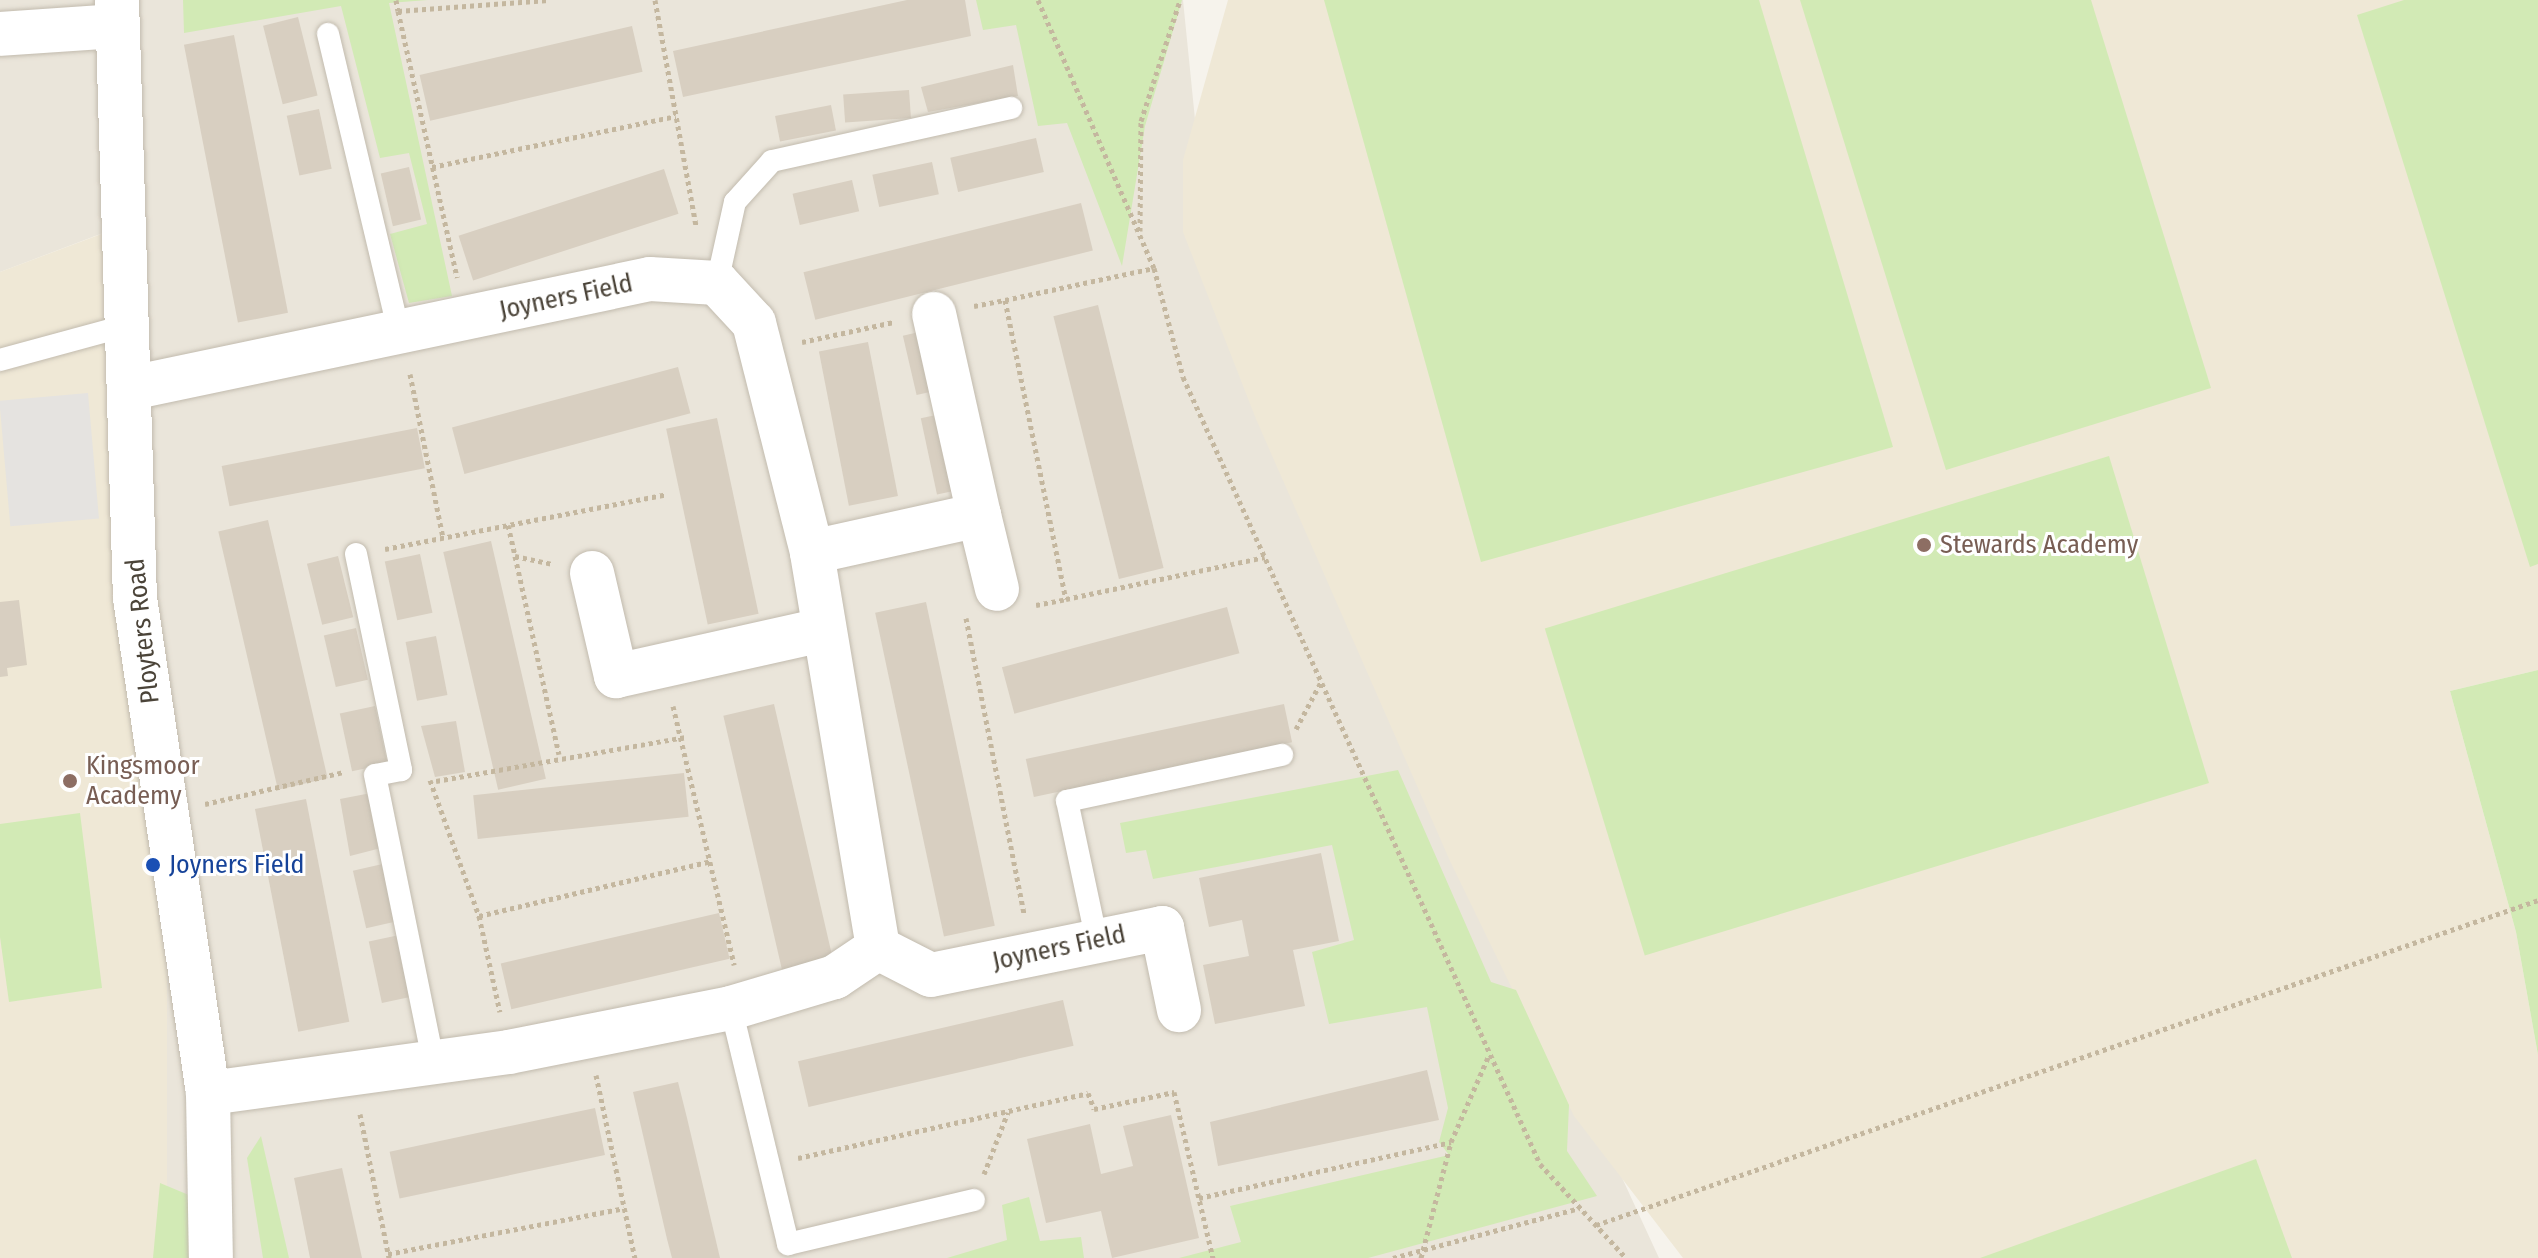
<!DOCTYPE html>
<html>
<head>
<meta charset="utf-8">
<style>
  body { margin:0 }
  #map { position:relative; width:2538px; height:1258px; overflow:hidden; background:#f6f3ec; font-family:"Fira Sans Condensed",sans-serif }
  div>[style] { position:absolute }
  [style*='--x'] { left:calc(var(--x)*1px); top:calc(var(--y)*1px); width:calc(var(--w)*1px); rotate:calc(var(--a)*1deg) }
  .residential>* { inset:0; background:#eae5da }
  .education>* { inset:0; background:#efe8d6 }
  .green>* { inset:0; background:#d2eab5; transform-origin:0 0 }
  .parking>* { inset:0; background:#e5e3e0; transform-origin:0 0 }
  .building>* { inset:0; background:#d8cfc1; transform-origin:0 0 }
  .path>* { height:5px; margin-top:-2.5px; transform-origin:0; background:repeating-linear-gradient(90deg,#c4b79f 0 4px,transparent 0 8px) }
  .roads { filter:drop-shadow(0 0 2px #c2bbae) drop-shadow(0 0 2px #c2bbae) }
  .lane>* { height:22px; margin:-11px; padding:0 11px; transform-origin:11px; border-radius:11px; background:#fff }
  .street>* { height:44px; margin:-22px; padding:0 22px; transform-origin:22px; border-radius:22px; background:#fff }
  .dots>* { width:22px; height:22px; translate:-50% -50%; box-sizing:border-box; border:4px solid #fff; border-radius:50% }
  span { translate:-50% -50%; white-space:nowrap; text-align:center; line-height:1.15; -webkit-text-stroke:6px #fff; paint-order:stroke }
  .street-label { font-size:26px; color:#4b4439 }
  .education-label { font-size:26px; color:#785e54 }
  .left { translate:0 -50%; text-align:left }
  .transit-label { font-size:26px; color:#164399 }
</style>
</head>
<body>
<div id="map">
  <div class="residential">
    <div style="clip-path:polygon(0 0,1183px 0,1212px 288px,1659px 1258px,167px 1258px,167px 975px,114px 586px,111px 230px,0 272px)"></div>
  </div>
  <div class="education">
    <div style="clip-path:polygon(1228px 0,2538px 0,2538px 670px,2450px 691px,2516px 932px,2538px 1055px,2538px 1258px,1683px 1258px,1574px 1116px,1450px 861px,1256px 419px,1183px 232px,1183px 160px)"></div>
    <div style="clip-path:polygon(112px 230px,114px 586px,167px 975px,167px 1258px,0 1258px,0 272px)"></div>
  </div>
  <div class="green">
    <div style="clip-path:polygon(183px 0,428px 0,389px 3px,452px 296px,409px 303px,390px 234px,427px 224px,409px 153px,380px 158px,341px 6px,184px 33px)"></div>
    <div style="clip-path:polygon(976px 0,1182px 0,1145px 126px,1122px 266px,1067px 123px,1038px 126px,1016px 25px,983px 30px)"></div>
    <div style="clip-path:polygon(1324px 0,1759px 0,1893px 447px,1481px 562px)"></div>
    <div style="clip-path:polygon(1800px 0,2091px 0,2211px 388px,1946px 470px)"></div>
    <div style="clip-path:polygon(2404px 0,2538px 0,2538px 564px,2530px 567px,2357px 15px)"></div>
    <div style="left:2109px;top:456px;width:342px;height:590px;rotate:73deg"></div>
    <div style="clip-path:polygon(2538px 670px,2538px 1055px,2516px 932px,2450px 691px)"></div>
    <div style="clip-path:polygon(1398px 770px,1491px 982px,1516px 990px,1569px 1105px,1567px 1151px,1597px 1196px,1368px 1258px,1179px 1258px,1241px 1242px,1230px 1206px,1449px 1155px,1439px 1142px,1448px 1108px,1427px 1007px,1329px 1024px,1312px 952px,1354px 940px,1332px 845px,1153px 879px,1146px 850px,1126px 853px,1120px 823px)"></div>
    <div style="clip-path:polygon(80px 813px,102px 988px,9px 1002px,0 937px,0 824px)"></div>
    <div style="clip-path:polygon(261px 1136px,289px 1258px,263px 1258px,247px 1158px)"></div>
    <div style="clip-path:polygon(2256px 1159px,2292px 1258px,1980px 1258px)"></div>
    <div style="clip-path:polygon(160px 1183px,196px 1198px,190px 1258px,153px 1258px)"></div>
    <div style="clip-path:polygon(1029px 1197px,1040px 1241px,1081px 1237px,1084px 1258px,947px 1258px,1007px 1240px,1002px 1205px)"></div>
  </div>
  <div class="parking">
    <div style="left:88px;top:393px;width:126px;height:89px;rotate:85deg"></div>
  </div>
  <div class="building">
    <div style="clip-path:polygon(907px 0,965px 0,971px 36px,683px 97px,673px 51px)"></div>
    <div style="left:298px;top:17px;width:81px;height:36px;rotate:76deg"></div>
    <div style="left:632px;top:26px;width:47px;height:218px;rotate:77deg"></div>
    <div style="left:234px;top:35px;width:283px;height:51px;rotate:79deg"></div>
    <div style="clip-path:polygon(1013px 65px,1018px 96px,928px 112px,921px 87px)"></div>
    <div style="left:909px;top:90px;width:28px;height:66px;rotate:86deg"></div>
    <div style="left:831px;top:105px;width:26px;height:57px;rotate:79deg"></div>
    <div style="left:319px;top:109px;width:61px;height:33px;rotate:78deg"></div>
    <div style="left:1036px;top:138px;width:35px;height:88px;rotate:77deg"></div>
    <div style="left:932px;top:162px;width:33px;height:61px;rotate:78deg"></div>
    <div style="left:409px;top:167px;width:54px;height:29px;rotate:77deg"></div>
    <div style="left:664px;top:169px;width:47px;height:216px;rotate:72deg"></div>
    <div style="left:852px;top:180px;width:32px;height:61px;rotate:77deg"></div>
    <div style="left:1081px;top:203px;width:49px;height:286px;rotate:76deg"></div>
    <div style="left:1098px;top:305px;width:271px;height:46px;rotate:76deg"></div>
    <div style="left:936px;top:328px;width:61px;height:34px;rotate:77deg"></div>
    <div style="left:868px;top:342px;width:157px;height:50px;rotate:79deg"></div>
    <div style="left:678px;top:367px;width:48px;height:234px;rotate:75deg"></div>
    <div style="left:955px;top:411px;width:78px;height:35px;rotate:78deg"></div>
    <div style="left:717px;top:418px;width:200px;height:52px;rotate:78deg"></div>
    <div style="left:417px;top:428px;width:41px;height:199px;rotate:79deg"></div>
    <div style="left:268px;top:520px;width:265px;height:51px;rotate:77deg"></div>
    <div style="left:491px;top:541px;width:244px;height:49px;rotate:77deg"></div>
    <div style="left:420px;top:554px;width:60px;height:36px;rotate:78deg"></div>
    <div style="left:338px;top:556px;width:63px;height:32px;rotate:76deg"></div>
    <div style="clip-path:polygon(19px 600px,27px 665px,7px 668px,8px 676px,0 677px,0 602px)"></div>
    <div style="left:926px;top:602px;width:331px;height:52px;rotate:78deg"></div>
    <div style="left:1227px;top:607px;width:48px;height:233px;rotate:75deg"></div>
    <div style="left:356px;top:628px;width:53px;height:33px;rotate:77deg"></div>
    <div style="left:436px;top:636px;width:60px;height:31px;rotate:79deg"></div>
    <div style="left:774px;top:704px;width:262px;height:52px;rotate:77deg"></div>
    <div style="left:1284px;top:704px;width:39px;height:264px;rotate:78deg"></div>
    <div style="left:375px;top:706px;width:59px;height:36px;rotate:78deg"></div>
    <div style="clip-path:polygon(456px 721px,465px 772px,435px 777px,421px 726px)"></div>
    <div style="left:684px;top:773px;width:44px;height:212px;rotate:84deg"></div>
    <div style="clip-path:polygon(371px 793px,385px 847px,350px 856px,340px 799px)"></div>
    <div style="left:306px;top:799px;width:227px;height:52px;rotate:79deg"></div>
    <div style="clip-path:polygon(1321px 853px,1339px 941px,1293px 950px,1305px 1006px,1215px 1024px,1203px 965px,1249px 956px,1242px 920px,1209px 927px,1199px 878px)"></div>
    <div style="left:387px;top:863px;width:59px;height:35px;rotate:77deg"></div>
    <div style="left:719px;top:913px;width:47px;height:224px;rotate:77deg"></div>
    <div style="left:404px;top:934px;width:63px;height:36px;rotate:78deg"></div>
    <div style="left:1063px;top:1000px;width:47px;height:272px;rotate:77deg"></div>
    <div style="clip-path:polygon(1427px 1070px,1439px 1120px,1218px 1166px,1210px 1122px)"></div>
    <div style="clip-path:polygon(678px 1082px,687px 1118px,720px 1258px,672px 1258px,667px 1239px,633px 1092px)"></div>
    <div style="left:595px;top:1108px;width:48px;height:210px;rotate:78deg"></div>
    <div style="clip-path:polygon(1171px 1115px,1199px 1238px,1112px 1258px,1101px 1211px,1046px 1223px,1027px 1139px,1090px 1124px,1101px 1174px,1133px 1166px,1123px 1126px)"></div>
    <div style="clip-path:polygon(342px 1168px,362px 1258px,310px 1258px,294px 1178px)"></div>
  </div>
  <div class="path">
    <div style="--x:396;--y:0;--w:11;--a:80"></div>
    <div style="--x:398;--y:11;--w:151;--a:-4.2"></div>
    <div style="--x:655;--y:0;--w:230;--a:79.7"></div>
    <div style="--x:1038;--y:0;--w:292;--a:66.6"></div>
    <div style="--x:1154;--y:268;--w:113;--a:75.1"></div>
    <div style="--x:1183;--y:377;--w:864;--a:65.6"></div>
    <div style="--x:1540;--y:1164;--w:127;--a:47.5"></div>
    <div style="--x:398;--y:11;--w:273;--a:77.5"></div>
    <div style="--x:432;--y:167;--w:249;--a:-11.8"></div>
    <div style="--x:1140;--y:231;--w:110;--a:-89.5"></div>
    <div style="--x:1141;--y:121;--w:127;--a:-72.1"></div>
    <div style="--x:1005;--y:300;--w:152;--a:-12.1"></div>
    <div style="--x:974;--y:306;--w:32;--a:-11"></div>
    <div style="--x:1005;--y:300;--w:305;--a:78.5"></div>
    <div style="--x:1066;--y:599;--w:203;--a:-11.9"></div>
    <div style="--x:802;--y:342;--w:94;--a:-12.3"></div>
    <div style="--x:410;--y:374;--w:166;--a:78.6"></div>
    <div style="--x:508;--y:525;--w:32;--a:77"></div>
    <div style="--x:515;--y:556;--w:39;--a:12"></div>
    <div style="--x:385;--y:549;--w:287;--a:-11"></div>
    <div style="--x:515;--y:556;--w:203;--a:77.5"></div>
    <div style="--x:1036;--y:605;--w:31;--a:-11"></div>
    <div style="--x:966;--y:618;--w:302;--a:78.9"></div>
    <div style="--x:673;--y:706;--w:266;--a:76.7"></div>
    <div style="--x:1296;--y:729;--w:53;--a:-62"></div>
    <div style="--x:430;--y:780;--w:145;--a:70.2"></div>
    <div style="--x:479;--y:916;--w:98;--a:77.7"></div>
    <div style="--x:436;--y:781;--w:254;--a:-10"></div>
    <div style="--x:205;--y:804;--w:143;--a:-13"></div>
    <div style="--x:479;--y:916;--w:239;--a:-13.3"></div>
    <div style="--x:596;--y:1075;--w:187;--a:78"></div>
    <div style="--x:360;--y:1114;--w:147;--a:78.6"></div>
    <div style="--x:798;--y:1158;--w:297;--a:-12.6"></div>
    <div style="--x:1088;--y:1093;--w:17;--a:69"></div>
    <div style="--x:1094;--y:1109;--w:82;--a:-12"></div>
    <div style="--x:1174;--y:1092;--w:171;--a:76.8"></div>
    <div style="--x:984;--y:1174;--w:66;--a:-68.8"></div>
    <div style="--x:1199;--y:1198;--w:258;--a:-12.5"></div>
    <div style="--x:1596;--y:1225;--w:996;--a:-19.03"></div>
    <div style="--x:388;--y:1254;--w:240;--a:-11"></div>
    <div style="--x:1393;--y:1258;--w:193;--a:-15"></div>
    <div style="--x:1421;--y:1258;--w:120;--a:-75.5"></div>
    <div style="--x:1451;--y:1142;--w:95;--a:-66.4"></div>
  </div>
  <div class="roads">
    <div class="lane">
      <div style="--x:328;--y:34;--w:307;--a:76.6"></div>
      <div style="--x:717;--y:283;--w:83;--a:-77.5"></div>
      <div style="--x:735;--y:202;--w:55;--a:-47.9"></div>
      <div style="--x:772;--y:161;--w:245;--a:-12.5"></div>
      <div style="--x:0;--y:360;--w:134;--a:-15.2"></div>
      <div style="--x:356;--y:554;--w:221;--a:78.2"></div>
      <div style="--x:401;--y:770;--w:26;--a:169"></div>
      <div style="--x:375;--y:775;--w:292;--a:78.5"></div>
      <div style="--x:1096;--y:937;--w:139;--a:-102"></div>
      <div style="--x:1067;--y:801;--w:220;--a:-12.1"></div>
      <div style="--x:731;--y:1008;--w:243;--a:76.4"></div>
      <div style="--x:788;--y:1244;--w:191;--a:-13.3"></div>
    </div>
    <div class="street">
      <div style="--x:117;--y:0;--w:598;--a:88.28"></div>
      <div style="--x:135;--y:598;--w:500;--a:81.61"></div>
      <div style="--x:208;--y:1093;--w:165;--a:89"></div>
      <div style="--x:0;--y:34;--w:117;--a:-3.9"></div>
      <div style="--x:131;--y:388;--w:530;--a:-11.86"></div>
      <div style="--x:650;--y:279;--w:67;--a:3.4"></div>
      <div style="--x:717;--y:283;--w:54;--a:47.2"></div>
      <div style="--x:754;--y:323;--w:237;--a:75.8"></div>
      <div style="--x:812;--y:553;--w:400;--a:80.5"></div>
      <div style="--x:878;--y:948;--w:52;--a:146"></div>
      <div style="--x:835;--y:977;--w:109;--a:163.4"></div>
      <div style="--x:731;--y:1008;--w:226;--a:168.8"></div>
      <div style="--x:509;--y:1052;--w:304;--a:172.2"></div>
      <div style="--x:979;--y:515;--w:76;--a:76.3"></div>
      <div style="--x:812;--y:552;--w:171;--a:-12.5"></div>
      <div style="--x:979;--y:515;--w:206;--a:-102.6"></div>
      <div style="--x:592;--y:573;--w:106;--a:76.9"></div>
      <div style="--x:616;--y:676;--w:210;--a:-12.6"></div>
      <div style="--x:878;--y:948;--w:59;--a:27"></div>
      <div style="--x:931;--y:975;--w:236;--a:-11.5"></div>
      <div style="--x:1162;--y:928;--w:84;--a:78.3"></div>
    </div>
  </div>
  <div class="dots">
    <div style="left:1924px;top:545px;background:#8d6e63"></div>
    <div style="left:70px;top:781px;background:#8d6e63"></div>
    <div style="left:153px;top:865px;background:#1a4fb4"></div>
  </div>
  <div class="street-label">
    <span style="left:566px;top:297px;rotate:-12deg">Joyners Field</span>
    <span style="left:143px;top:631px;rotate:-96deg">Ployters Road</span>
    <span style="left:1059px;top:948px;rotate:-12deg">Joyners Field</span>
  </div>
  <div class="education-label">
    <span class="left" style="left:1940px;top:545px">Stewards Academy</span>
    <span class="left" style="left:86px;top:781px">Kingsmoor<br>Academy</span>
  </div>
  <div class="transit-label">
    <span class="left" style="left:169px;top:865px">Joyners Field</span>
  </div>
</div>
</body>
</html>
